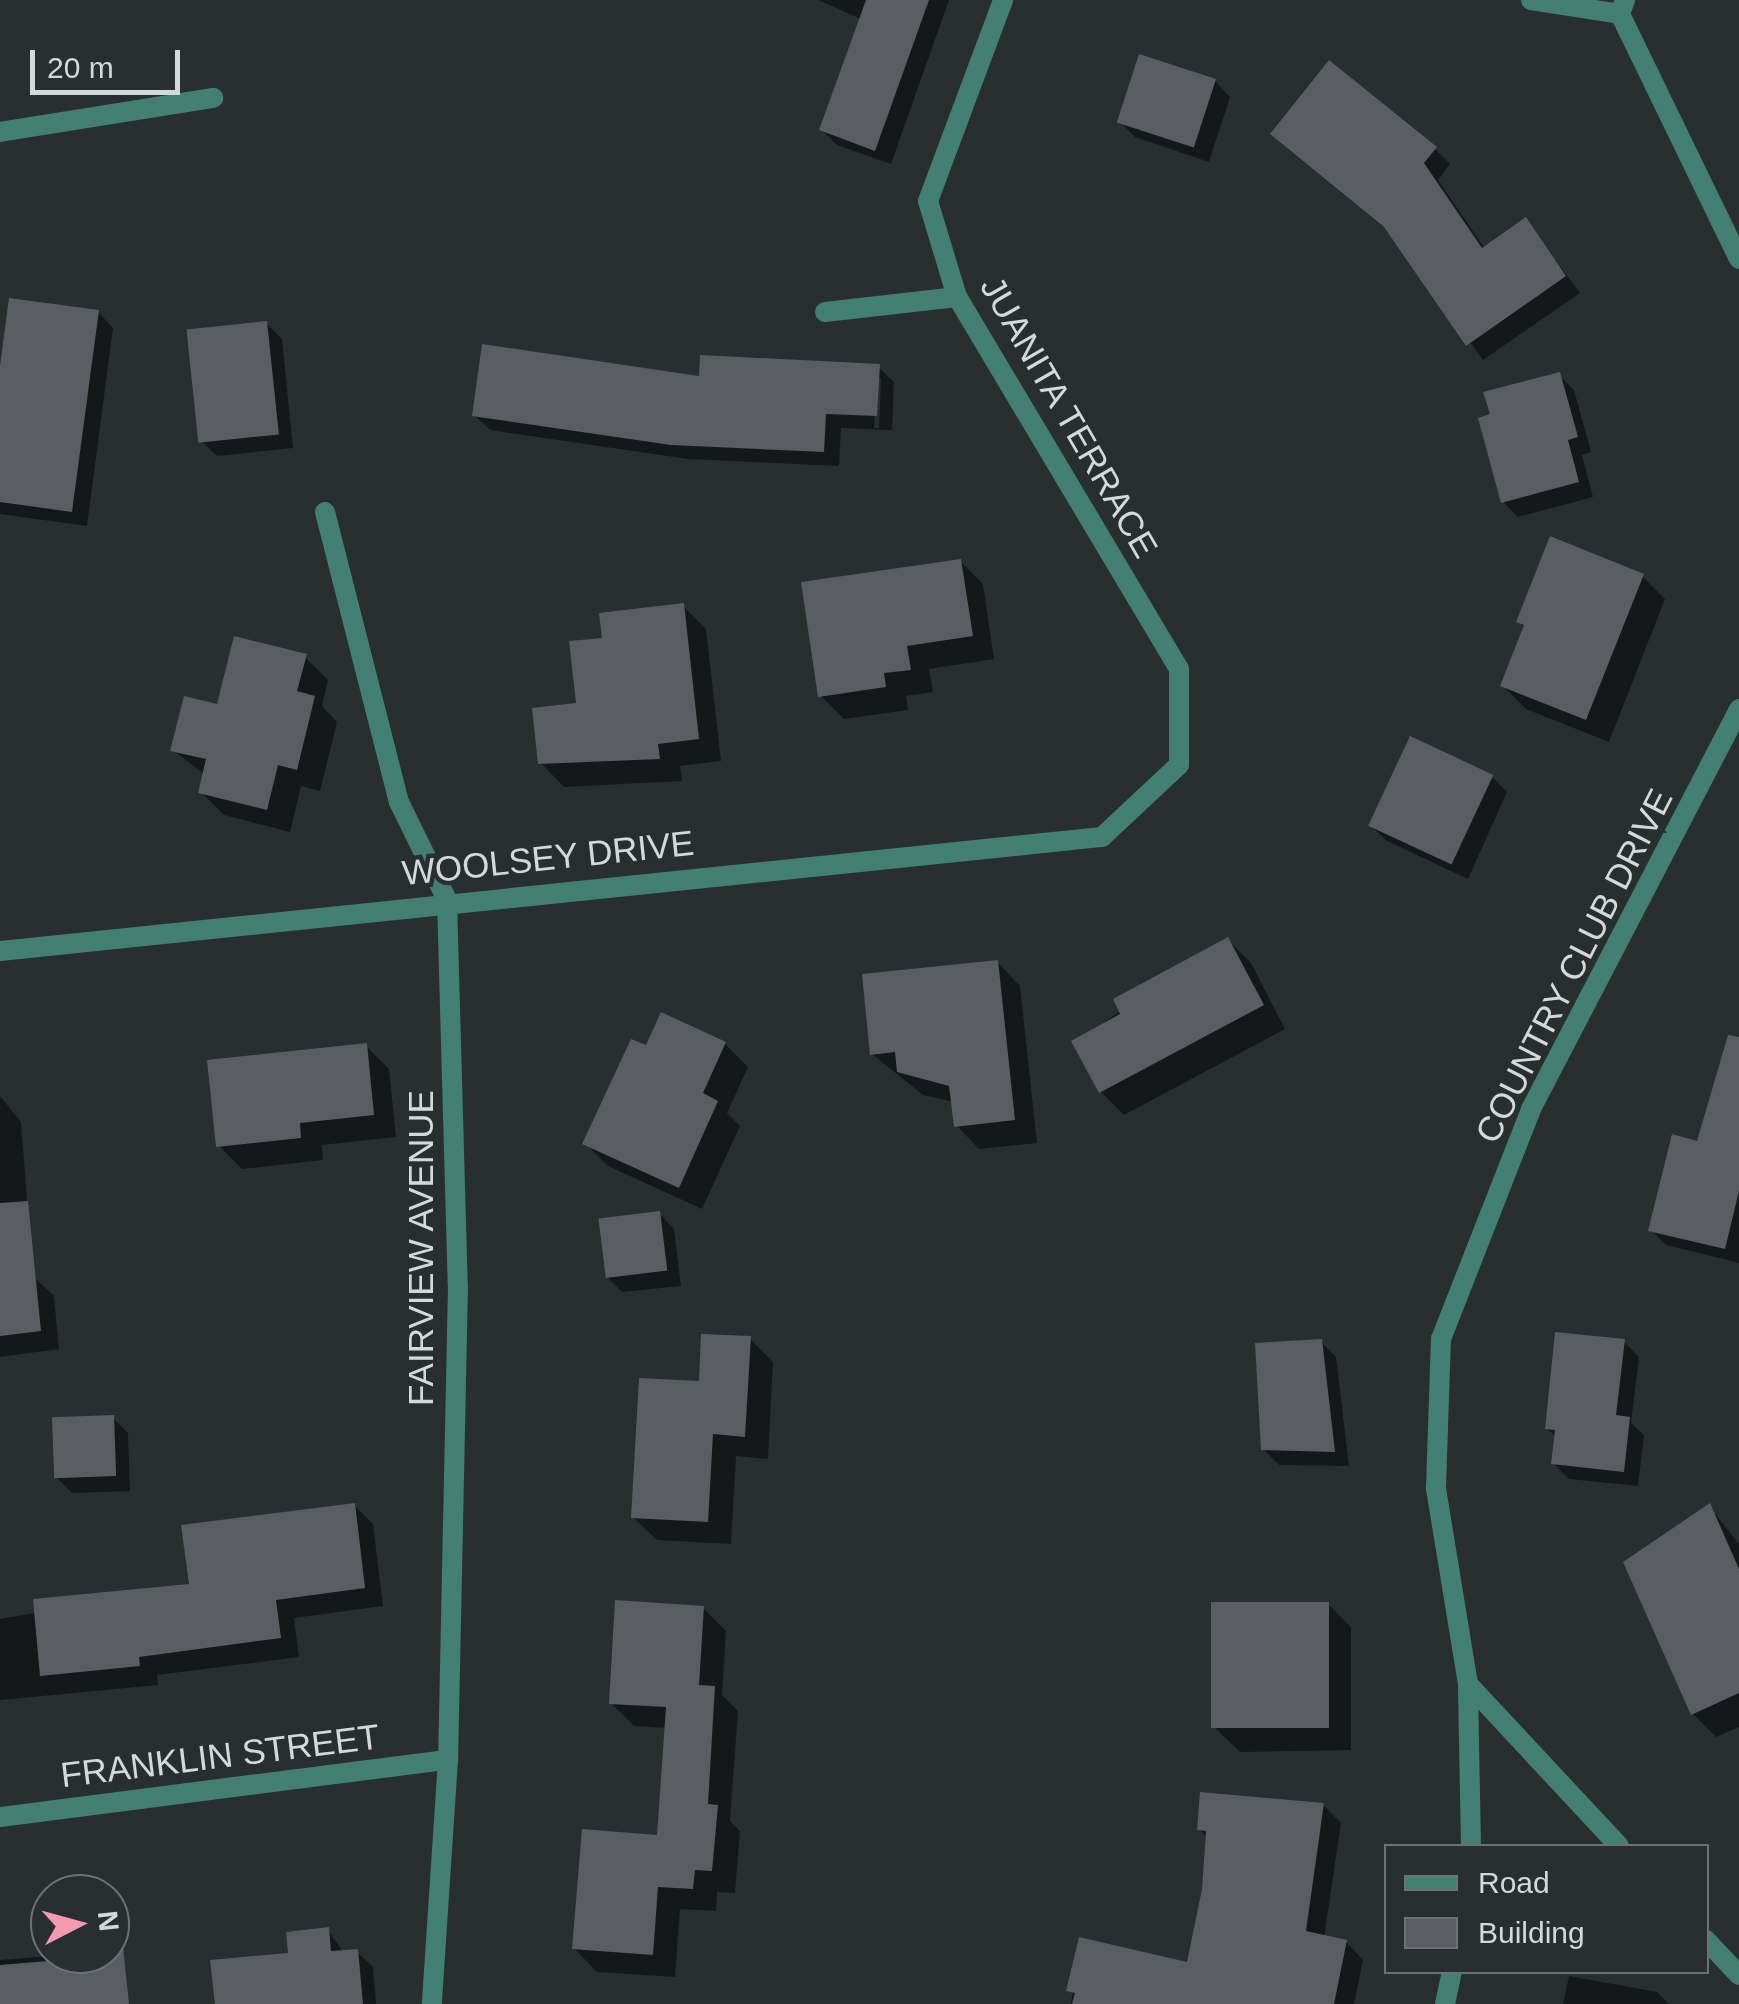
<!DOCTYPE html>
<html>
<head>
<meta charset="utf-8">
<style>
  body { margin:0 }
  #map { position:relative; width:1739px; height:2004px; overflow:hidden; background:#292e2f; font-family:Helvetica,sans-serif }
  div>[style] { position:absolute }
  [style*='--x'] { left:calc(var(--x)*1px); top:calc(var(--y)*1px); width:calc(var(--w)*1px); rotate:calc(var(--a)*1deg) }
  .shadow>* { inset:0; background:#0007 }
  .building>* { inset:0; background:#5a5e62; transform-origin:0 0 }
  .minor>* { height:20px; margin:-10px; padding:0 10px; transform-origin:10px; border-radius:10px; background:#438073 }
  span { translate:-50% -50%; white-space:nowrap; text-align:center; line-height:1.15; -webkit-text-stroke:9px #292e2f; paint-order:stroke }
  .street-label { font-size:35px; color:#d6d9da }
  .legend { position:absolute; left:1384px; top:1844px; width:325px; height:130px; box-sizing:border-box; background:#292e2f; border:2px solid #6e7273; margin:0; padding:12px 18px; list-style:none; font-size:30px; color:#d6d9da }
  .legend li { display:flex; align-items:center; gap:20px; height:50px }
  .legend b { width:50px; border:2px solid #6e7273 }
  .north { position:absolute; left:30px; top:1874px; width:100px; height:100px; box-sizing:border-box; background:#292e2f; border:2px solid #6e7273; border-radius:50%; rotate:84deg; font-size:28px; font-weight:700; line-height:40px; text-align:center; color:#d6d9da }
  .north::after { content:''; display:block; margin:auto; width:35px; height:45px; background:#f19ab2; clip-path:polygon(50% 0,100% 100%,50% 72%,0 100%) }
  .scale { position:absolute; left:30px; top:50px; width:150px; height:45px; box-sizing:border-box; border:5px solid #d6d9da; border-top:0; padding-left:12px; font-size:30px; line-height:35px; white-space:nowrap; color:#d6d9da; -webkit-text-stroke:8px #292e2f; paint-order:stroke }
</style>
</head>
<body>
<div id="map">
  <div class="shadow">
    <div style="clip-path:polygon(818px 0,949px 0,891px 164px,837px 145px,822px 130px,861px 19px)"></div>
    <div style="clip-path:polygon(1215px 81px,1230px 97px,1209px 162px,1135px 137px,1120px 122px)"></div>
    <div style="clip-path:polygon(1288px 149px,1435px 149px,1450px 164px,1438px 180px,1485px 249px,1526px 221px,1580px 293px,1483px 360px,1390px 232px)"></div>
    <div style="clip-path:polygon(98px 312px,113px 328px,87px 526px,0 514px,0 385px)"></div>
    <div style="clip-path:polygon(267px 324px,282px 339px,293px 448px,217px 456px,201px 441px)"></div>
    <div style="clip-path:polygon(evenodd,878px 367px,894px 382px,892px 430px,841px 428px,839px 466px,688px 459px,490px 430px,474px 415px,702px 379px,878px 367px,876px 378px,881px 378px,879px 428px,874px 428px,876px 378px)"></div>
    <div style="clip-path:polygon(1559px 375px,1574px 390px,1591px 452px,1582px 455px,1593px 497px,1518px 517px,1503px 502px)"></div>
    <div style="clip-path:polygon(960px 561px,983px 584px,994px 659px,929px 669px,933px 692px,906px 696px,908px 710px,844px 719px,821px 696px)"></div>
    <div style="clip-path:polygon(1642px 576px,1665px 599px,1609px 742px,1526px 709px,1503px 686px,1525px 628px,1519px 622px)"></div>
    <div style="clip-path:polygon(683px 606px,706px 629px,721px 761px,680px 766px,682px 781px,564px 787px,541px 763px,579px 705px,605px 640px)"></div>
    <div style="clip-path:polygon(305px 657px,328px 680px,322px 706px,337px 722px,320px 791px,301px 786px,290px 832px,224px 815px,201px 792px,205px 775px,173px 750px,219px 707px)"></div>
    <div style="clip-path:polygon(1492px 777px,1507px 792px,1468px 879px,1387px 841px,1371px 826px)"></div>
    <div style="clip-path:polygon(1228px 940px,1251px 963px,1285px 1029px,1124px 1115px,1101px 1092px,1074px 1042px)"></div>
    <div style="clip-path:polygon(997px 962px,1020px 986px,1037px 1143px,979px 1149px,956px 1125px,954px 1102px,923px 1095px,872px 1054px)"></div>
    <div style="clip-path:polygon(725px 1044px,748px 1067px,727px 1113px,740px 1126px,702px 1209px,608px 1166px,585px 1143px,647px 1049px)"></div>
    <div style="clip-path:polygon(366px 1046px,389px 1069px,396px 1137px,322px 1145px,323px 1160px,242px 1169px,219px 1146px)"></div>
    <div style="clip-path:polygon(1739px 1059px,1739px 1263px,1666px 1245px,1651px 1230px)"></div>
    <div style="clip-path:polygon(0 1096px,21px 1122px,33px 1276px,54px 1296px,59px 1349px,0 1357px)"></div>
    <div style="clip-path:polygon(659px 1213px,674px 1229px,681px 1286px,622px 1292px,606px 1276px)"></div>
    <div style="clip-path:polygon(750px 1339px,773px 1362px,768px 1459px,736px 1456px,731px 1544px,657px 1540px,633px 1517px,701px 1384px)"></div>
    <div style="clip-path:polygon(1321px 1342px,1336px 1357px,1349px 1466px,1279px 1465px,1263px 1449px)"></div>
    <div style="clip-path:polygon(1624px 1342px,1639px 1357px,1631px 1423px,1644px 1435px,1638px 1486px,1569px 1479px,1553px 1463px,1556px 1437px,1547px 1428px)"></div>
    <div style="clip-path:polygon(113px 1418px,128px 1433px,130px 1491px,72px 1493px,57px 1478px)"></div>
    <div style="clip-path:polygon(354px 1505px,373px 1524px,383px 1606px,294px 1618px,299px 1657px,157px 1675px,158px 1685px,0 1700px,0 1619px,192px 1586px)"></div>
    <div style="clip-path:polygon(1709px 1506px,1739px 1544px,1739px 1727px,1716px 1737px,1693px 1714px)"></div>
    <div style="clip-path:polygon(1328px 1604px,1351px 1627px,1351px 1750px,1240px 1752px,1216px 1729px)"></div>
    <div style="clip-path:polygon(703px 1608px,726px 1631px,722px 1695px,738px 1711px,730px 1821px,740px 1831px,735px 1893px,717px 1892px,716px 1911px,680px 1909px,675px 1977px,597px 1972px,574px 1948px,659px 1838px,667px 1728px,634px 1726px,611px 1703px)"></div>
    <div style="clip-path:polygon(1323px 1805px,1341px 1823px,1324px 1938px,1346px 1942px,1363px 1960px,1354px 2004px,1071px 2004px,1081px 1940px,1189px 1965px,1204px 1889px,1208px 1838px,1199px 1829px)"></div>
    <div style="clip-path:polygon(328px 1930px,344px 1953px,357px 1952px,373px 1967px,376px 2004px,217px 2004px)"></div>
    <div style="clip-path:polygon(48px 1937px,50px 1954px,103px 1954px,107px 2004px,0 2004px,0 1960px,50px 1956px)"></div>
    <div style="clip-path:polygon(1569px 1976px,1657px 1992px,1669px 2004px,1563px 2004px)"></div>
  </div>
  <div class="building">
    <div style="clip-path:polygon(866px 0,929px 0,875px 151px,819px 130px)"></div>
    <div style="left:1139px;top:54px;width:81px;height:72px;rotate:18deg"></div>
    <div style="clip-path:polygon(1329px 60px,1437px 147px,1424px 163px,1482px 248px,1526px 217px,1566px 276px,1466px 346px,1384px 227px,1270px 134px)"></div>
    <div style="clip-path:polygon(9px 298px,99px 310px,72px 512px,0 502px,0 366px)"></div>
    <div style="left:267px;top:321px;width:114px;height:81px;rotate:84deg"></div>
    <div style="clip-path:polygon(482px 344px,699px 376px,700px 355px,880px 364px,877px 416px,826px 414px,824px 452px,671px 445px,472px 416px)"></div>
    <div style="clip-path:polygon(1560px 372px,1578px 437px,1568px 440px,1579px 482px,1501px 503px,1478px 418px,1490px 414px,1483px 392px)"></div>
    <div style="clip-path:polygon(1550px 536px,1644px 574px,1586px 720px,1500px 686px,1524px 625px,1516px 622px)"></div>
    <div style="clip-path:polygon(961px 559px,973px 636px,907px 646px,911px 670px,884px 673px,886px 687px,818px 697px,801px 582px)"></div>
    <div style="clip-path:polygon(684px 603px,699px 739px,658px 744px,660px 759px,538px 764px,532px 708px,576px 703px,569px 641px,602px 638px,599px 613px)"></div>
    <div style="clip-path:polygon(234px 636px,307px 654px,297px 691px,315px 696px,297px 770px,278px 765px,267px 810px,198px 793px,206px 759px,170px 751px,184px 696px,217px 704px)"></div>
    <div style="left:1410px;top:736px;width:92px;height:99px;rotate:25deg"></div>
    <div style="clip-path:polygon(1228px 937px,1264px 1005px,1099px 1093px,1071px 1041px,1120px 1014px,1113px 999px)"></div>
    <div style="clip-path:polygon(998px 960px,1015px 1120px,954px 1127px,949px 1086px,897px 1072px,895px 1052px,870px 1055px,862px 974px)"></div>
    <div style="clip-path:polygon(661px 1012px,726px 1042px,703px 1093px,718px 1101px,679px 1188px,582px 1144px,631px 1039px,646px 1045px)"></div>
    <div style="clip-path:polygon(1728px 1035px,1739px 1037px,1739px 1191px,1725px 1249px,1648px 1231px,1672px 1134px,1697px 1141px)"></div>
    <div style="clip-path:polygon(367px 1043px,374px 1115px,300px 1123px,301px 1138px,216px 1147px,207px 1060px)"></div>
    <div style="clip-path:polygon(28px 1201px,41px 1331px,0 1336px,0 1203px)"></div>
    <div style="left:660px;top:1211px;width:60px;height:62px;rotate:83deg"></div>
    <div style="clip-path:polygon(1555px 1332px,1625px 1339px,1616px 1415px,1630px 1417px,1624px 1472px,1551px 1464px,1555px 1430px,1545px 1429px)"></div>
    <div style="clip-path:polygon(701px 1334px,751px 1336px,745px 1437px,713px 1434px,708px 1522px,631px 1518px,639px 1378px,699px 1381px)"></div>
    <div style="clip-path:polygon(1322px 1339px,1335px 1452px,1261px 1450px,1255px 1343px)"></div>
    <div style="left:114px;top:1415px;width:61px;height:62px;rotate:88deg"></div>
    <div style="clip-path:polygon(355px 1503px,365px 1588px,276px 1600px,281px 1638px,139px 1657px,140px 1666px,40px 1676px,33px 1599px,189px 1584px,181px 1525px)"></div>
    <div style="clip-path:polygon(1710px 1503px,1739px 1569px,1739px 1693px,1691px 1715px,1623px 1562px)"></div>
    <div style="clip-path:polygon(615px 1600px,704px 1606px,699px 1685px,715px 1686px,708px 1804px,718px 1805px,712px 1871px,695px 1870px,693px 1889px,658px 1887px,653px 1955px,572px 1949px,582px 1829px,657px 1835px,666px 1707px,609px 1704px)"></div>
    <div style="left:1329px;top:1602px;width:126px;height:118px;rotate:90deg"></div>
    <div style="clip-path:polygon(1200px 1792px,1324px 1803px,1306px 1931px,1347px 1940px,1334px 2004px,1072px 2004px,1075px 1993px,1066px 1991px,1079px 1937px,1187px 1962px,1202px 1889px,1206px 1831px,1197px 1830px)"></div>
    <div style="clip-path:polygon(121px 1927px,129px 2004px,0 2004px,0 1965px,48px 1961px,45px 1935px,50px 1954px,110px 1954px,110px 1928px)"></div>
    <div style="clip-path:polygon(329px 1927px,331px 1951px,358px 1949px,363px 2004px,215px 2004px,210px 1960px,288px 1953px,286px 1932px)"></div>
  </div>
  <div class="minor">
    <div style="--x:1531;--y:0;--w:90;--a:8.9"></div>
    <div style="--x:1625;--y:0;--w:15;--a:110"></div>
    <div style="--x:1620;--y:14;--w:272;--a:64.1"></div>
    <div style="--x:0;--y:132;--w:216;--a:-9.1"></div>
    <div style="--x:825;--y:312;--w:133;--a:-6.5"></div>
    <div style="--x:325;--y:512;--w:299;--a:75.7"></div>
    <div style="--x:399;--y:802;--w:109;--a:63.9"></div>
    <div style="--x:447;--y:900;--w:386;--a:88.4"></div>
    <div style="--x:458;--y:1286;--w:474;--a:91.2"></div>
    <div style="--x:448;--y:1760;--w:245;--a:93.8"></div>
    <div style="--x:0;--y:951;--w:1108;--a:-5.91"></div>
    <div style="--x:1102;--y:837;--w:105;--a:-43.1"></div>
    <div style="--x:1179;--y:765;--w:96;--a:-90"></div>
    <div style="--x:1179;--y:669;--w:433;--a:-120.8"></div>
    <div style="--x:957;--y:297;--w:100;--a:-106.8"></div>
    <div style="--x:928;--y:201;--w:215;--a:-69.5"></div>
    <div style="--x:1468;--y:1684;--w:221;--a:47"></div>
    <div style="--x:0;--y:1817;--w:452;--a:-7.3"></div>
    <div style="--x:1471;--y:1846;--w:162;--a:-91.1"></div>
    <div style="--x:1468;--y:1684;--w:199;--a:-99.3"></div>
    <div style="--x:1436;--y:1488;--w:149;--a:-88.1"></div>
    <div style="--x:1441;--y:1339;--w:247;--a:-68.6"></div>
    <div style="--x:1531;--y:1109;--w:451;--a:-62.5"></div>
    <div style="--x:1706;--y:1940;--w:48;--a:46.7"></div>
    <div style="--x:1445;--y:2004;--w:33;--a:-78"></div>
  </div>
  <div class="street-label">
    <span style="left:1069px;top:417px;rotate:60deg">JUANITA TERRACE</span>
    <span style="left:548px;top:858px;rotate:-6deg">WOOLSEY DRIVE</span>
    <span style="left:1574px;top:966px;rotate:-63deg">COUNTRY CLUB DRIVE</span>
    <span style="left:421px;top:1248px;rotate:-90deg">FAIRVIEW AVENUE</span>
    <span style="left:220px;top:1756px;rotate:-7deg">FRANKLIN STREET</span>
  </div>
  <ul class="legend">
  <li><b style="height:12px;background:#438073"></b>Road</li>
  <li><b style="height:28px;background:#5a5e62"></b>Building</li>
  </ul>
  <div class="north">N</div>
  <div class="scale">20 m</div>
</div>
</body>
</html>
